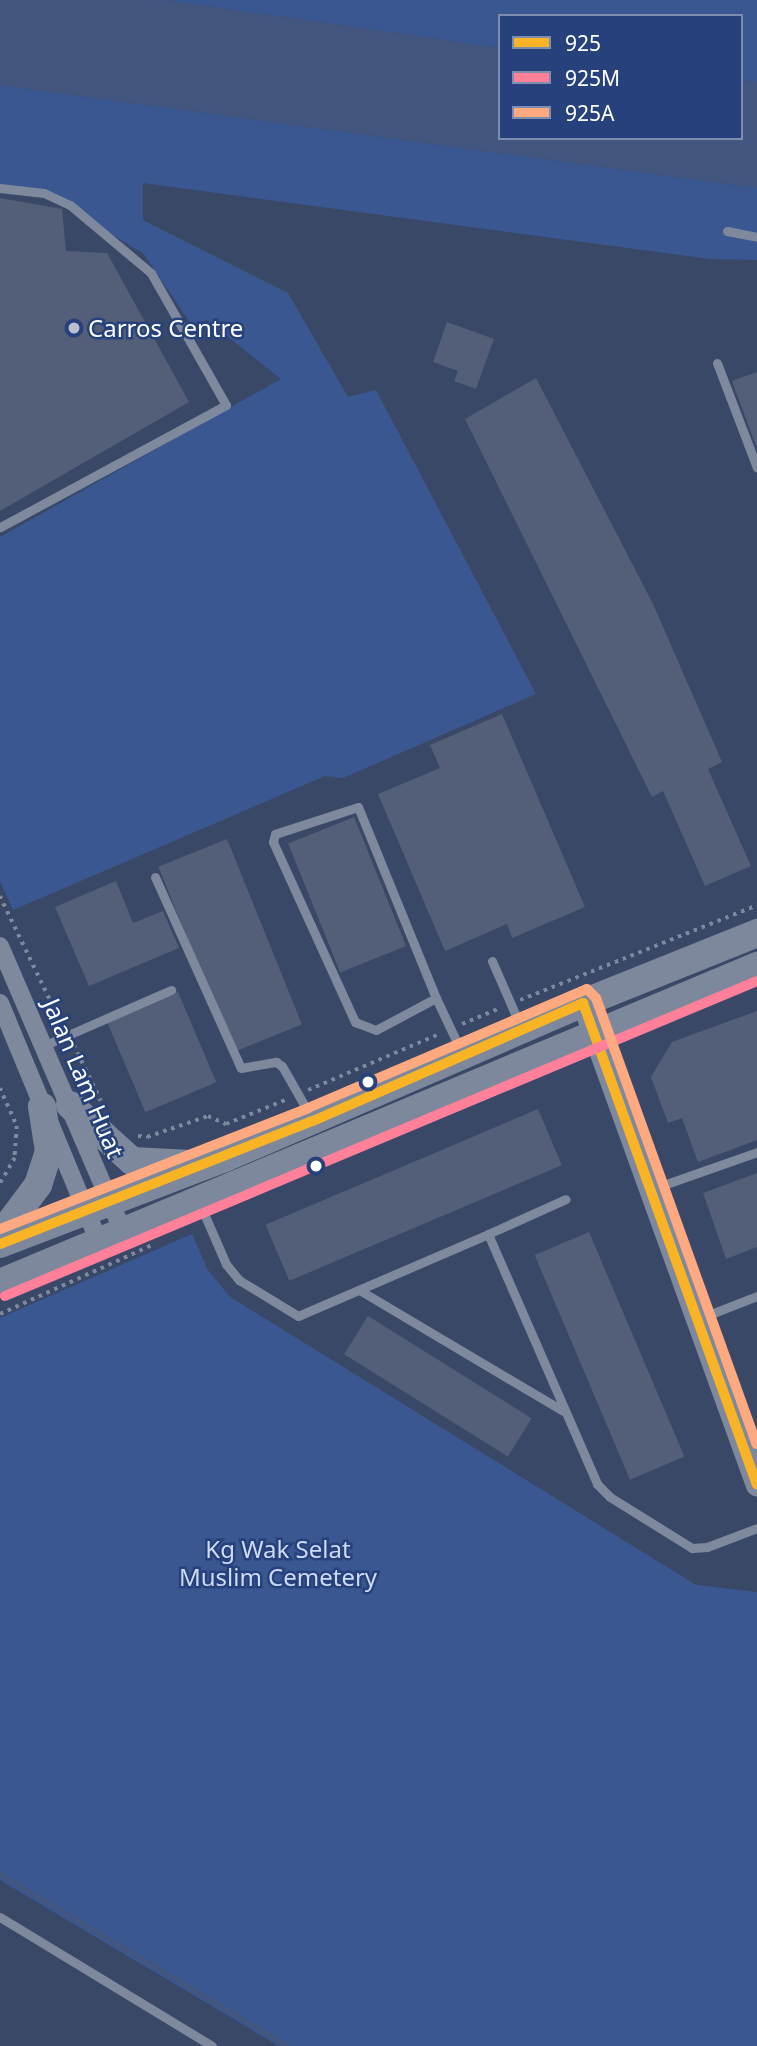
<!DOCTYPE html>
<html>
<head>
<meta charset="utf-8">
<style>
  body { margin:0 }
  #map { position:relative; width:757px; height:2046px; overflow:hidden; background:#3a4867; font-family:"Noto Sans",sans-serif }
  div>[style] { position:absolute }
  [style*='--x'] { left:calc(var(--x)*1px); top:calc(var(--y)*1px); width:calc(var(--w)*1px); rotate:calc(var(--a)*1deg) }
  .green>* { inset:0; background:#3a5791 }
  .water>* { inset:0; background:#42567f }
  .stream>* { height:5px; margin:-2.5px; padding:0 2.5px; transform-origin:2.5px; border-radius:2.5px; background:#42567f }
  .building>* { inset:0; background:#535f78; transform-origin:0 0 }
  .path>* { height:3.5px; margin-top:-1.75px; transform-origin:0; background:repeating-linear-gradient(90deg,#7e899e 0 3.5px,transparent 0 8.5px) }
  .service>* { height:9px; margin:-4.5px; padding:0 4.5px; transform-origin:4.5px; border-radius:4.5px; background:#7e899e }
  .minor>* { height:18px; margin:-9px; padding:0 9px; transform-origin:9px; border-radius:9px; background:#7e899e }
  .tertiary>* { height:23px; margin:-11.5px; padding:0 11.5px; transform-origin:11.5px; border-radius:11.5px; background:#7e899e }
  .primary>* { height:28px; margin:-14px; padding:0 14px; transform-origin:14px; border-radius:14px; background:#7e889d }
  .bus-1>* { height:10px; margin:-5px; padding:0 5px; transform-origin:5px; border-radius:5px; background:#f9b426 }
  .bus-2>* { height:10px; margin:-5px; padding:0 5px; transform-origin:5px; border-radius:5px; background:#ff8098 }
  .bus-3>* { height:10px; margin:-5px; padding:0 5px; transform-origin:5px; border-radius:5px; background:#ffa980 }
  .dots>* { width:19px; height:19px; translate:-50% -50%; box-sizing:border-box; border:4px solid #26417b; border-radius:50% }
  span { translate:-50% -50%; white-space:nowrap; text-align:center; line-height:1.15; -webkit-text-stroke:5px #26417b; paint-order:stroke }
  .poi-label { font-size:24px; color:#fff }
  .left { translate:0 -50%; text-align:left }
  .street-label { font-size:24px; color:#fff }
  .park-label { font-size:24px; color:#cddaf3 }
  .legend { position:absolute; left:498px; top:14px; width:245px; height:126px; box-sizing:border-box; background:#26417b; border:2px solid #7d8db0; margin:0; padding:9px 12px; list-style:none; font-size:21px; color:#fff }
  .legend li { display:flex; align-items:center; gap:14px; height:35px }
  .legend b { width:35px; border:2px solid #7d8db0 }
</style>
</head>
<body>
<div id="map">
  <div class="green">
    <div style="clip-path:polygon(164px 0,757px 0,757px 82px,741px 81px,741px 16px,500px 16px,500px 48px)"></div>
    <div style="clip-path:polygon(0 85px,757px 188px,757px 260px,710px 259px,143px 183px,143px 220px,288px 293px,348px 397px,376px 390px,536px 694px,343px 778px,325px 776px,13px 910px,0 881px,0 537px,281px 379px,207px 320px,191px 324px,144px 254px,44px 193px,0 188px)"></div>
    <div style="clip-path:polygon(192px 1234px,208px 1270px,230px 1297px,696px 1585px,757px 1592px,757px 2046px,279px 2046px,0 1880px,0 1318px)"></div>
  </div>
  <div class="water">
    <div style="clip-path:polygon(0 0,164px 0,500px 48px,500px 138px,741px 138px,741px 81px,757px 82px,757px 188px,0 85px)"></div>
  </div>
  <div class="stream">
    <div style="--x:0;--y:1874;--w:335;--a:30.9"></div>
  </div>
  <div class="building">
    <div style="clip-path:polygon(0 198px,62px 209px,66px 251px,107px 253px,189px 402px,0 511px)"></div>
    <div style="clip-path:polygon(447px 322px,494px 339px,476px 389px,454px 381px,458px 371px,433px 362px)"></div>
    <div style="clip-path:polygon(757px 372px,757px 445px,756px 446px,732px 381px)"></div>
    <div style="clip-path:polygon(536px 378px,653px 604px,722px 762px,708px 769px,751px 866px,705px 886px,663px 791px,652px 797px,465px 419px)"></div>
    <div style="clip-path:polygon(502px 714px,585px 907px,512px 938px,507px 924px,445px 951px,378px 794px,440px 768px,430px 745px)"></div>
    <div style="left:354px;top:817px;width:139px;height:71px;rotate:68deg"></div>
    <div style="left:227px;top:839px;width:200px;height:74px;rotate:68deg"></div>
    <div style="clip-path:polygon(116px 881px,133px 923px,163px 911px,179px 948px,89px 986px,55px 907px)"></div>
    <div style="left:178px;top:992px;width:98px;height:77px;rotate:67deg"></div>
    <div style="clip-path:polygon(757px 1011px,757px 1140px,698px 1162px,682px 1118px,668px 1123px,651px 1077px,672px 1042px)"></div>
    <div style="left:538px;top:1109px;width:61px;height:296px;rotate:67deg"></div>
    <div style="clip-path:polygon(757px 1173px,757px 1247px,726px 1259px,703px 1193px)"></div>
    <div style="left:589px;top:1232px;width:244px;height:59px;rotate:67deg"></div>
    <div style="left:368px;top:1316px;width:193px;height:45px;rotate:32deg"></div>
  </div>
  <div class="path">
    <div style="--x:0;--y:896;--w:141;--a:64.3"></div>
    <div style="--x:520;--y:1000;--w:255;--a:-21.8"></div>
    <div style="--x:462;--y:1024;--w:41;--a:-22.8"></div>
    <div style="--x:74;--y:1045;--w:62;--a:64.3"></div>
    <div style="--x:0;--y:1088;--w:42;--a:65.9"></div>
    <div style="--x:17;--y:1126;--w:32;--a:94"></div>
    <div style="--x:15;--y:1158;--w:30;--a:120"></div>
    <div style="--x:308;--y:1090;--w:142;--a:-23.1"></div>
    <div style="--x:138;--y:1136;--w:9;--a:6"></div>
    <div style="--x:147;--y:1137;--w:65;--a:-19"></div>
    <div style="--x:208;--y:1116;--w:20;--a:24"></div>
    <div style="--x:226;--y:1124;--w:67;--a:-22"></div>
    <div style="--x:0;--y:1314;--w:167;--a:-24.4"></div>
  </div>
  <div class="service">
    <div style="--x:0;--y:188;--w:44;--a:6.5"></div>
    <div style="--x:44;--y:193;--w:29;--a:25"></div>
    <div style="--x:70;--y:205;--w:106;--a:40"></div>
    <div style="--x:151;--y:273;--w:152;--a:60.4"></div>
    <div style="--x:226;--y:405;--w:257;--a:151.6"></div>
    <div style="--x:727;--y:231;--w:31;--a:11"></div>
    <div style="--x:717;--y:363;--w:112;--a:69.1"></div>
    <div style="--x:155;--y:877;--w:209;--a:65.8"></div>
    <div style="--x:241;--y:1068;--w:36;--a:-10"></div>
    <div style="--x:276;--y:1062;--w:7;--a:34"></div>
    <div style="--x:282;--y:1066;--w:59;--a:60.4"></div>
    <div style="--x:492;--y:961;--w:70;--a:66.4"></div>
    <div style="--x:436;--y:998;--w:206;--a:-112.2"></div>
    <div style="--x:358;--y:807;--w:87;--a:162"></div>
    <div style="--x:275;--y:834;--w:8;--a:104"></div>
    <div style="--x:273;--y:842;--w:198;--a:65.5"></div>
    <div style="--x:355;--y:1022;--w:22;--a:21"></div>
    <div style="--x:376;--y:1030;--w:68;--a:-28.1"></div>
    <div style="--x:436;--y:998;--w:59;--a:64.7"></div>
    <div style="--x:43;--y:1046;--w:140;--a:-23.6"></div>
    <div style="--x:652;--y:1189;--w:111;--a:-19.4"></div>
    <div style="--x:199;--y:1202;--w:68;--a:66.5"></div>
    <div style="--x:226;--y:1264;--w:21;--a:51"></div>
    <div style="--x:239;--y:1280;--w:69;--a:31.4"></div>
    <div style="--x:298;--y:1316;--w:207;--a:-23.3"></div>
    <div style="--x:488;--y:1234;--w:273;--a:66.4"></div>
    <div style="--x:597;--y:1484;--w:18;--a:45"></div>
    <div style="--x:610;--y:1497;--w:97;--a:31.9"></div>
    <div style="--x:692;--y:1548;--w:15;--a:-4"></div>
    <div style="--x:707;--y:1547;--w:53;--a:-20.8"></div>
    <div style="--x:488;--y:1234;--w:85;--a:-24.2"></div>
    <div style="--x:361;--y:1291;--w:235;--a:30.7"></div>
    <div style="--x:698;--y:1319;--w:63;--a:-21.3"></div>
    <div style="--x:0;--y:1917;--w:248;--a:31.3"></div>
  </div>
  <div class="minor">
    <div style="--x:0;--y:946;--w:308;--a:66.7"></div>
    <div style="--x:0;--y:1003;--w:256;--a:67.5"></div>
  </div>
  <div class="tertiary">
    <div style="--x:583;--y:1003;--w:512;--a:70.15"></div>
  </div>
  <div class="primary">
    <div style="--x:70;--y:1105;--w:84;--a:42.1"></div>
    <div style="--x:132;--y:1161;--w:59;--a:2.9"></div>
    <div style="--x:0;--y:1236;--w:64;--a:-53.3"></div>
    <div style="--x:38;--y:1185;--w:36;--a:-72"></div>
    <div style="--x:49;--y:1151;--w:45;--a:-99"></div>
    <div style="--x:0;--y:1244;--w:241;--a:-20.9"></div>
    <div style="--x:225;--y:1158;--w:390;--a:-23.4"></div>
    <div style="--x:583;--y:1003;--w:188;--a:-21.9"></div>
    <div style="--x:0;--y:1283;--w:821;--a:-22.72"></div>
  </div>
  <div class="bus-1">
    <div style="--x:0;--y:1244;--w:336;--a:-21.5"></div>
    <div style="--x:313;--y:1121;--w:295;--a:-23.6"></div>
    <div style="--x:583;--y:1003;--w:512;--a:70.15"></div>
  </div>
  <div class="bus-2">
    <div style="--x:5;--y:1296;--w:815;--a:-22.73"></div>
  </div>
  <div class="bus-3">
    <div style="--x:0;--y:1229;--w:331;--a:-21.4"></div>
    <div style="--x:308;--y:1108;--w:303;--a:-23.1"></div>
    <div style="--x:587;--y:989;--w:13;--a:45"></div>
    <div style="--x:596;--y:998;--w:474;--a:70.2"></div>
  </div>
  <div class="dots">
    <div style="left:74px;top:328px;background:#babfca"></div>
    <div style="left:368px;top:1082px;background:#fff"></div>
    <div style="left:316px;top:1166px;background:#fff"></div>
  </div>
  <div class="poi-label">
    <span class="left" style="left:88px;top:328px">Carros Centre</span>
  </div>
  <div class="street-label">
    <span style="left:84px;top:1078px;rotate:67deg">Jalan Lam Huat</span>
  </div>
  <div class="park-label">
    <span style="left:278px;top:1563px">Kg Wak Selat<br>Muslim Cemetery</span>
  </div>
  <ul class="legend">
  <li><b style="height:9px;background:#f9b426"></b>925</li>
  <li><b style="height:9px;background:#ff8098"></b>925M</li>
  <li><b style="height:9px;background:#ffa980"></b>925A</li>
  </ul>
</div>
</body>
</html>
